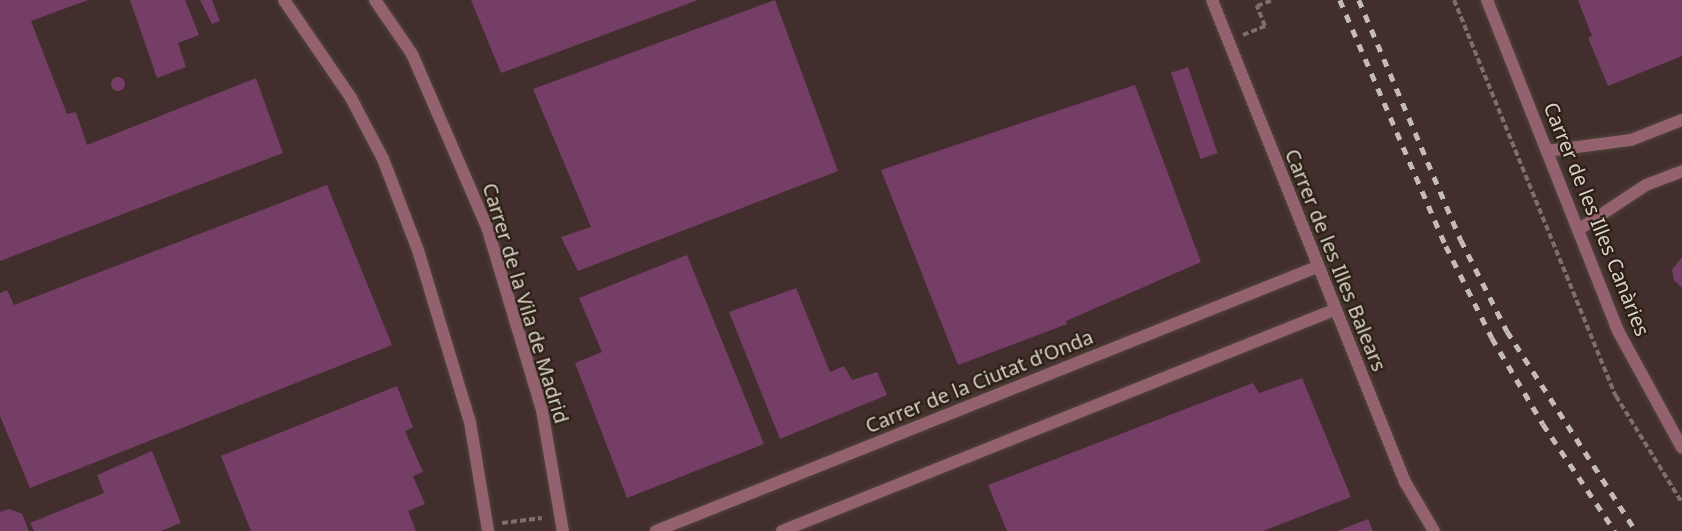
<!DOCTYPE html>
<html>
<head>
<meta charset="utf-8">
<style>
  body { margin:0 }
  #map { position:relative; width:1682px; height:531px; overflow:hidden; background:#36291d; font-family:"Noto Sans",sans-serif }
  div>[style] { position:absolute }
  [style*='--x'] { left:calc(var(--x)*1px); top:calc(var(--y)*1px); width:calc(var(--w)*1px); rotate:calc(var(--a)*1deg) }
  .industrial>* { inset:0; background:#422e2d; transform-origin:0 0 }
  .building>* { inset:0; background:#753e66; transform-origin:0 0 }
  .round { border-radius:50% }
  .path>* { height:4px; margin-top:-2px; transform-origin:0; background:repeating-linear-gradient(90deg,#7c7167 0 6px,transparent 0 9px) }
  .roads { filter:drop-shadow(0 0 2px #504439) drop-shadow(0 0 2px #504439) }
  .minor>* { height:12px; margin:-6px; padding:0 6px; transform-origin:6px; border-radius:6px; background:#94616f }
  .rail>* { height:4.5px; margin-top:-2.25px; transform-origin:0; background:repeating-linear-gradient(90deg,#c5bcb4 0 8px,transparent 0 16px) }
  span { translate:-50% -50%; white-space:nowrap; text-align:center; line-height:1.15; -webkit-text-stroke:4.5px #2c2014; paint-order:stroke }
  .street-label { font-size:20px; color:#dad2ca }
</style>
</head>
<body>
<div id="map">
  <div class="industrial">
    <div style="left:0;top:0;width:1682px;height:531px"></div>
  </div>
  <div class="building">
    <div style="clip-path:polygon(0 0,88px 0,31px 21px,67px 114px,76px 112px,87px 145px,256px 78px,283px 153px,0 261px)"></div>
    <div style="clip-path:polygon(130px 0,185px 0,199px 35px,178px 43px,186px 67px,157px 78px)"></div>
    <div style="clip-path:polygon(200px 0,212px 0,220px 21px,212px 24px)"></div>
    <div style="clip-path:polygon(471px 0,698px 0,501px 73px)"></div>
    <div style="clip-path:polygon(775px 0,838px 171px,578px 271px,561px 237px,591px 227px,533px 89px)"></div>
    <div style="clip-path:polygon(1578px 0,1682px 0,1682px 56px,1608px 86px,1588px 38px,1592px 36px)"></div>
    <div style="left:1188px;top:67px;width:91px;height:18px;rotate:71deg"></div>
    <div class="round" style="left:111px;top:77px;width:14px;height:14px"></div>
    <div style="clip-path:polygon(1135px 85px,1201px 262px,1066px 321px,1067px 324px,958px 365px,881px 170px)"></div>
    <div style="clip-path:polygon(327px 185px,392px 345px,30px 488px,0 416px,0 293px,7px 290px,14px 305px)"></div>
    <div style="clip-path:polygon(687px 255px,764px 444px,627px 498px,575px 363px,602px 352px,579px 298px)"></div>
    <div style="clip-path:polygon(1682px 257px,1682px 288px,1674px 280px,1672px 270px)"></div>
    <div style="clip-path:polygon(796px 288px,830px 372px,844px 366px,852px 380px,877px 372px,887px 395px,780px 439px,729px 312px)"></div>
    <div style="clip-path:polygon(1302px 378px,1351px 497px,1263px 531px,1007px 531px,988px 485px,1253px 383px,1259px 393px)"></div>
    <div style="clip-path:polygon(397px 386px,413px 427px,405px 431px,423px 472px,413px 476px,425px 504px,408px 511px,416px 531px,251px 531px,221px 456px)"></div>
    <div style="clip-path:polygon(152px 451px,181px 523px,161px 531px,34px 531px,30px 523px,104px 493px,97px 475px)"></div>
    <div style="clip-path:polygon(9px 509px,22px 514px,29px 531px,0 531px,0 512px)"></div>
    <div style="clip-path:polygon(1368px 519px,1373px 531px,1337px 531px)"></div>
  </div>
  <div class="path">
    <div style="--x:1454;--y:0;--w:428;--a:67.8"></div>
    <div style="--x:1616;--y:396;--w:126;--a:58.3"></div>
    <div style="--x:1243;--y:35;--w:24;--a:-22"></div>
    <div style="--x:1265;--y:26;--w:22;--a:-112"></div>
    <div style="--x:1257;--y:6;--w:17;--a:-21"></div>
    <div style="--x:502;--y:523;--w:40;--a:-7.1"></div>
  </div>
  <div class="roads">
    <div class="minor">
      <div style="--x:284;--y:0;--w:119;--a:55.6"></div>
      <div style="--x:351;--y:98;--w:69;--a:62.3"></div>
      <div style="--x:383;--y:159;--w:97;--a:69"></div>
      <div style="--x:418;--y:250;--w:180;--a:73.2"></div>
      <div style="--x:470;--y:422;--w:110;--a:80.6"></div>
      <div style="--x:375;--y:0;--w:65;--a:55.6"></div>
      <div style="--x:412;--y:54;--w:192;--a:66.6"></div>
      <div style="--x:488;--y:230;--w:188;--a:73.3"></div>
      <div style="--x:542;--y:410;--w:123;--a:80.2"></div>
      <div style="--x:1212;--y:0;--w:519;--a:68.18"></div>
      <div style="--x:1405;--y:482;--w:57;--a:59.4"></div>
      <div style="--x:1487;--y:0;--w:356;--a:68.4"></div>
      <div style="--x:1618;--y:331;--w:133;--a:61.3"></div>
      <div style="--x:1547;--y:151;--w:85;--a:-7.5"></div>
      <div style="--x:1631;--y:140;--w:55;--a:-21.4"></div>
      <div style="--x:1578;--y:230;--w:82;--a:-33.5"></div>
      <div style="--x:1646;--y:185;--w:39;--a:-21"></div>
      <div style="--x:656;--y:531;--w:712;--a:-21.77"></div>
      <div style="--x:782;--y:531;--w:595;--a:-21.82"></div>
    </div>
  </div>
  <div class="rail">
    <div style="--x:1340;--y:0;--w:268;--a:66.7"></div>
    <div style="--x:1446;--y:246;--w:103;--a:63.4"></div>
    <div style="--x:1492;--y:338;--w:100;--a:59.3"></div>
    <div style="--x:1543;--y:424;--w:129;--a:56.1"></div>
    <div style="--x:1359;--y:0;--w:261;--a:67"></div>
    <div style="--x:1461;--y:240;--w:102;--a:63.2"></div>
    <div style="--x:1507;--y:331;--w:238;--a:57.2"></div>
  </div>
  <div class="street-label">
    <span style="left:1597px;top:219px;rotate:68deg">Carrer de les Illes Canàries</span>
    <span style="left:1336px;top:260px;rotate:68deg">Carrer de les Illes Balears</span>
    <span style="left:526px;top:303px;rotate:73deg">Carrer de la Vila de Madrid</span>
    <span style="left:979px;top:381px;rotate:-22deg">Carrer de la Ciutat d’Onda</span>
  </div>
</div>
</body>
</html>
